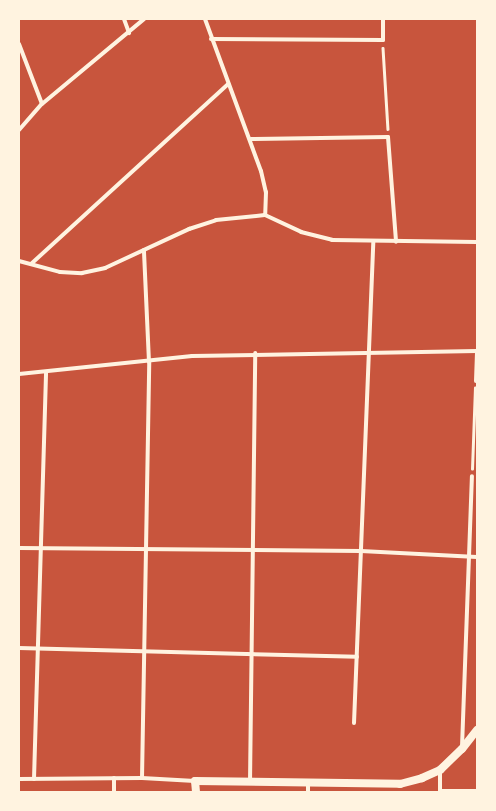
<!DOCTYPE html>
<html>
<head>
<meta charset="utf-8">
<style>
  body { margin:0 }
  #map { position:relative; width:496px; height:811px; overflow:hidden; background:#c8553d; font-family:"Golos Text",sans-serif }
  div>[style] { position:absolute }
  [style*='--x'] { left:calc(var(--x)*1px); top:calc(var(--y)*1px); width:calc(var(--w)*1px); rotate:calc(var(--a)*1deg) }
  .path>* { height:2.5px; margin:-1.25px; padding:0 1.25px; transform-origin:1.25px; border-radius:1.25px; background:#fff3e0 }
  .minor>* { height:4px; margin:-2px; padding:0 2px; transform-origin:2px; border-radius:2px; background:#fff3e0 }
  .secondary>* { height:8px; margin:-4px; padding:0 4px; transform-origin:4px; border-radius:4px; background:#fff3e0 }
  span { translate:-50% -50%; white-space:nowrap; text-align:center; line-height:1.15; -webkit-text-stroke:3px #fff3e0; paint-order:stroke }
  .frame { position:absolute; inset:0; border:20px solid #fff3e0; pointer-events:none }
</style>
</head>
<body>
<div id="map">
  <div class="path">
    <div style="--x:383;--y:48;--w:81;--a:86.5"></div>
    <div style="--x:472;--y:469;--w:81;--a:-87.9"></div>
  </div>
  <div class="minor">
    <div style="--x:124;--y:19;--w:15;--a:70"></div>
    <div style="--x:205;--y:19;--w:162;--a:69.8"></div>
    <div style="--x:261;--y:171;--w:22;--a:77"></div>
    <div style="--x:266;--y:192;--w:23;--a:92"></div>
    <div style="--x:211;--y:39;--w:172;--a:0.3"></div>
    <div style="--x:383;--y:40;--w:21;--a:-90"></div>
    <div style="--x:19;--y:44;--w:64;--a:69"></div>
    <div style="--x:19;--y:130;--w:35;--a:-49"></div>
    <div style="--x:42;--y:104;--w:133;--a:-39.8"></div>
    <div style="--x:251;--y:139;--w:137;--a:-0.8"></div>
    <div style="--x:388;--y:137;--w:105;--a:85.6"></div>
    <div style="--x:19;--y:261;--w:42;--a:15"></div>
    <div style="--x:60;--y:272;--w:22;--a:3"></div>
    <div style="--x:82;--y:273;--w:24;--a:-12"></div>
    <div style="--x:105;--y:268;--w:93;--a:-24.9"></div>
    <div style="--x:189;--y:229;--w:28;--a:-18"></div>
    <div style="--x:216;--y:220;--w:49;--a:-5.8"></div>
    <div style="--x:265;--y:215;--w:40;--a:25"></div>
    <div style="--x:301;--y:232;--w:32;--a:14"></div>
    <div style="--x:332;--y:240;--w:145;--a:0.8"></div>
    <div style="--x:31;--y:264;--w:267;--a:-42.4"></div>
    <div style="--x:19;--y:374;--w:174;--a:-5.9"></div>
    <div style="--x:192;--y:356;--w:285;--a:-1"></div>
    <div style="--x:476;--y:381;--w:30;--a:-88"></div>
    <div style="--x:19;--y:548;--w:342;--a:0.5"></div>
    <div style="--x:361;--y:551;--w:116;--a:3"></div>
    <div style="--x:19;--y:648;--w:338;--a:1.5"></div>
    <div style="--x:354;--y:723;--w:482;--a:-87.7"></div>
    <div style="--x:462;--y:747;--w:271;--a:-87.9"></div>
    <div style="--x:114;--y:778;--w:14;--a:90"></div>
    <div style="--x:142;--y:778;--w:416;--a:-89"></div>
    <div style="--x:149;--y:362;--w:112;--a:-92.6"></div>
    <div style="--x:19;--y:779;--w:123;--a:-0.5"></div>
    <div style="--x:142;--y:778;--w:53;--a:3.2"></div>
    <div style="--x:34;--y:779;--w:406;--a:-88.3"></div>
    <div style="--x:250;--y:783;--w:430;--a:-89.3"></div>
    <div style="--x:440;--y:791;--w:37;--a:0"></div>
    <div style="--x:308;--y:792;--w:8;--a:-90"></div>
    <div style="--x:440;--y:792;--w:22;--a:-90"></div>
  </div>
  <div class="secondary">
    <div style="--x:196;--y:792;--w:11;--a:-95"></div>
    <div style="--x:195;--y:781;--w:205;--a:0.8"></div>
    <div style="--x:400;--y:784;--w:23;--a:-15"></div>
    <div style="--x:422;--y:778;--w:20;--a:-24"></div>
    <div style="--x:440;--y:770;--w:30;--a:-44"></div>
    <div style="--x:462;--y:749;--w:24;--a:-52"></div>
  </div>
  <div class="frame"></div>
</div>
</body>
</html>
